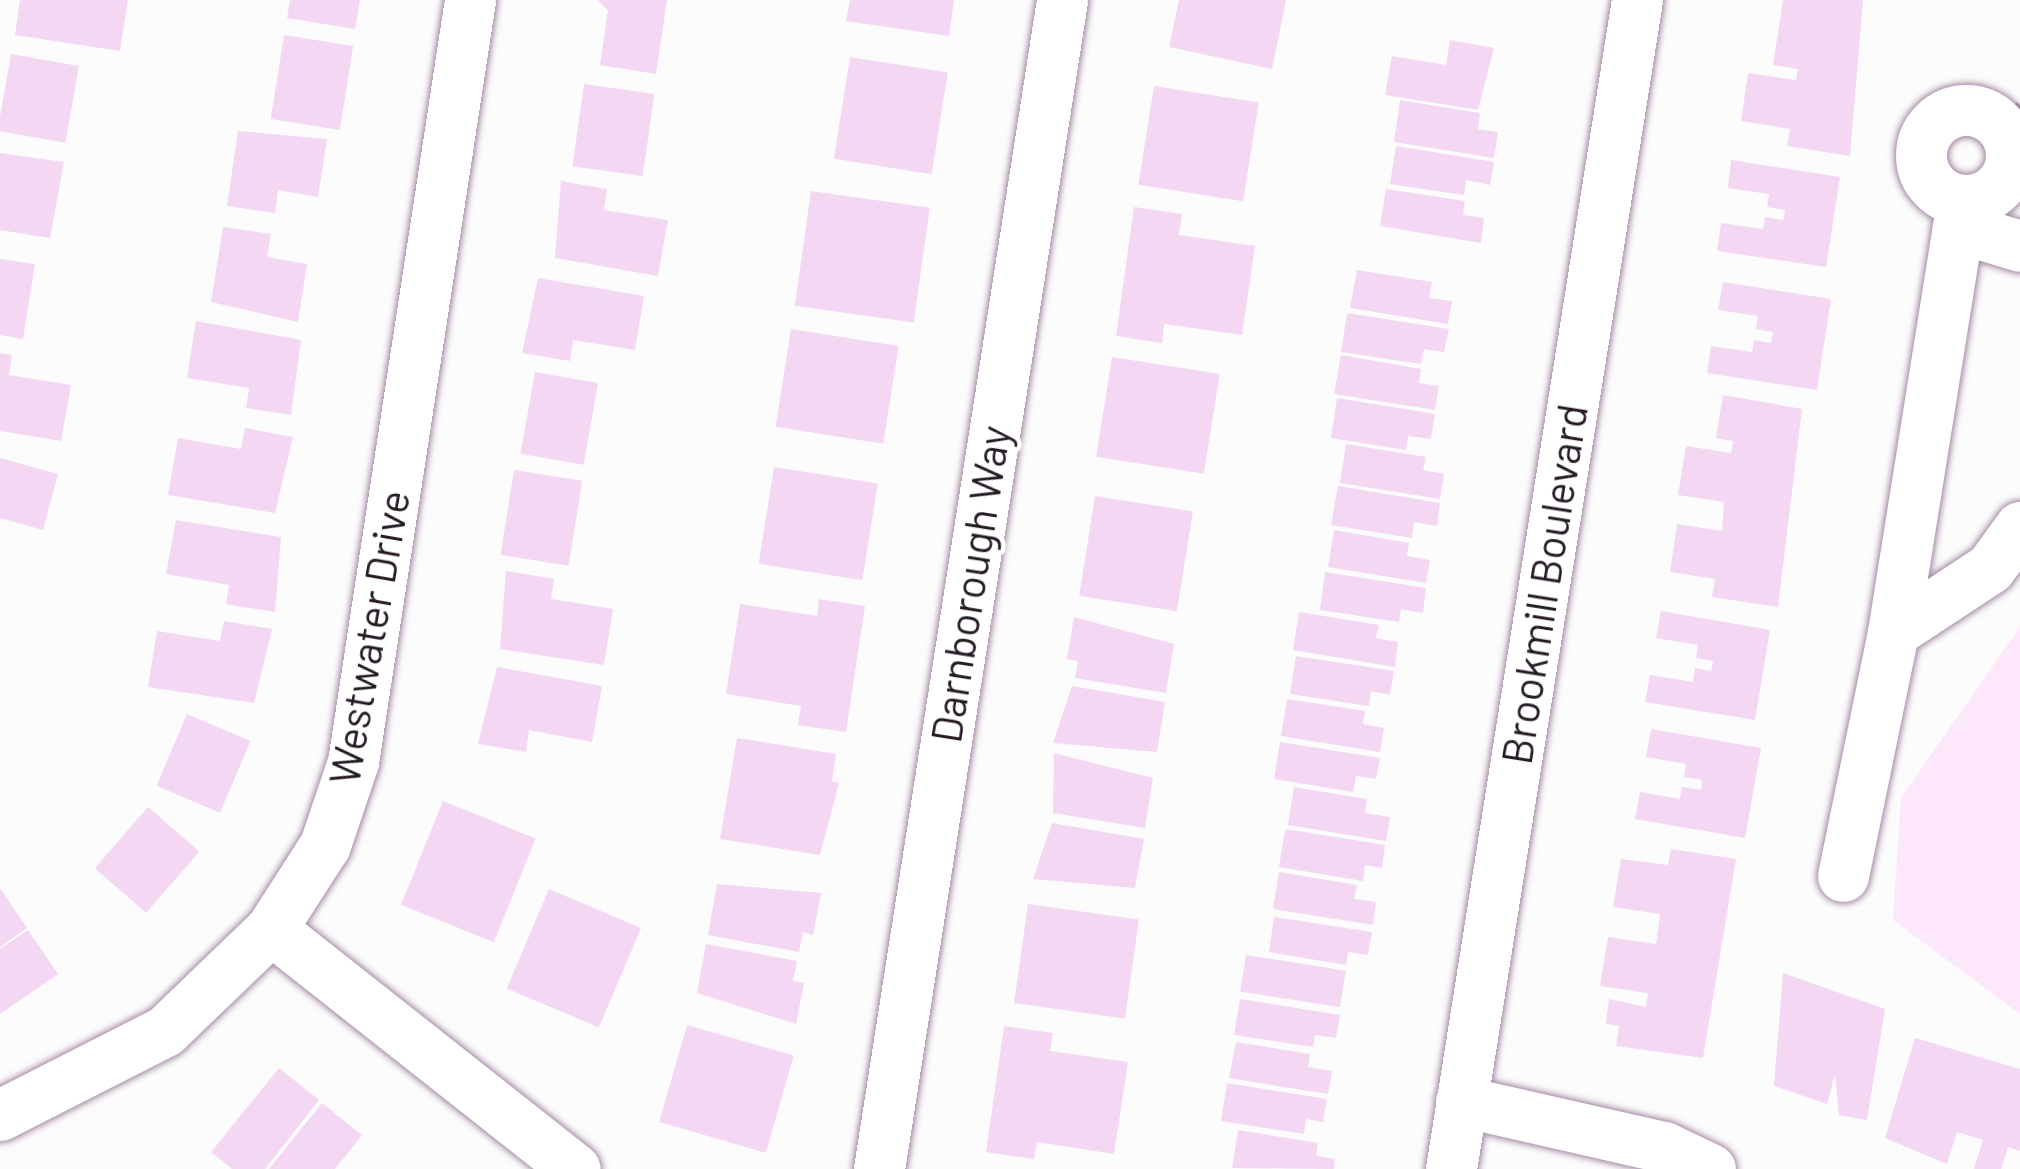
<!DOCTYPE html>
<html>
<head>
<meta charset="utf-8">
<style>
  body { margin:0 }
  #map { position:relative; width:2020px; height:1169px; overflow:hidden; background:#fcfcfc; font-family:Barlow,sans-serif }
  div>[style] { position:absolute }
  [style*='--x'] { left:calc(var(--x)*1px); top:calc(var(--y)*1px); width:calc(var(--w)*1px); rotate:calc(var(--a)*1deg) }
  .built>* { inset:0; background:#fce7fb }
  .building>* { inset:0; background:#f4d7f3; transform-origin:0 0 }
  .path>* { height:8px; margin-top:-4px; transform-origin:0; background:repeating-linear-gradient(90deg,#8c878c 0 12px,transparent 0 18px) }
  .roads { filter:drop-shadow(0 0 3px #a78ca7) drop-shadow(0 0 3px #a78ca7) }
  .minor>* { height:51px; margin:-25.5px; padding:0 25.5px; transform-origin:25.5px; border-radius:25.5px; background:#fff }
  .minor>.ring { margin:-25.5px; padding:0; box-sizing:content-box; background:none; border:51px solid #fff; border-radius:50% }
  span { translate:-50% -50%; white-space:nowrap; text-align:center; line-height:1.15; -webkit-text-stroke:9px #fff; paint-order:stroke }
  .street-label { font-size:42px; color:#251b25 }
</style>
</head>
<body>
<div id="map">
  <div class="built">
    <div style="clip-path:polygon(2020px 627px,2020px 1014px,1893px 920px,1901px 798px)"></div>
  </div>
  <div class="building">
    <div style="clip-path:polygon(20px 0,128px 0,120px 51px,15px 35px)"></div>
    <div style="clip-path:polygon(290px 0,360px 0,355px 29px,287px 18px)"></div>
    <div style="clip-path:polygon(597px 0,667px 0,656px 74px,600px 65px,608px 10px)"></div>
    <div style="clip-path:polygon(850px 0,954px 0,949px 36px,846px 21px)"></div>
    <div style="clip-path:polygon(1179px 0,1286px 0,1272px 69px,1169px 47px)"></div>
    <div style="clip-path:polygon(1783px 0,1863px 0,1850px 156px,1787px 146px,1790px 129px,1741px 121px,1748px 73px,1796px 80px,1798px 69px,1773px 65px)"></div>
    <div style="left:284px;top:35px;width:70px;height:85px;rotate:9deg"></div>
    <div style="clip-path:polygon(1450px 40px,1494px 48px,1478px 110px,1385px 95px,1392px 56px,1446px 65px)"></div>
    <div style="left:11px;top:54px;width:69px;height:78px;rotate:10deg"></div>
    <div style="left:850px;top:57px;width:99px;height:103px;rotate:9deg"></div>
    <div style="left:584px;top:84px;width:71px;height:83px;rotate:8deg"></div>
    <div style="left:1154px;top:86px;width:106px;height:100px;rotate:9deg"></div>
    <div style="clip-path:polygon(1400px 100px,1480px 113px,1478px 129px,1498px 132px,1494px 158px,1394px 142px)"></div>
    <div style="clip-path:polygon(238px 131px,327px 139px,318px 197px,278px 190px,275px 213px,227px 206px)"></div>
    <div style="clip-path:polygon(1396px 146px,1494px 162px,1490px 185px,1466px 180px,1464px 195px,1390px 184px)"></div>
    <div style="clip-path:polygon(0 153px,64px 162px,50px 238px,0 230px)"></div>
    <div style="clip-path:polygon(1731px 160px,1840px 177px,1826px 267px,1717px 251px,1721px 223px,1763px 229px,1765px 217px,1783px 220px,1785px 210px,1767px 207px,1769px 194px,1728px 188px)"></div>
    <div style="clip-path:polygon(561px 181px,607px 189px,604px 210px,668px 220px,658px 276px,555px 258px)"></div>
    <div style="clip-path:polygon(1386px 189px,1465px 201px,1463px 215px,1484px 218px,1481px 243px,1380px 226px)"></div>
    <div style="left:811px;top:191px;width:120px;height:116px;rotate:8deg"></div>
    <div style="clip-path:polygon(1134px 207px,1182px 214px,1179px 235px,1255px 246px,1242px 335px,1164px 324px,1162px 343px,1116px 336px)"></div>
    <div style="clip-path:polygon(223px 227px,271px 234px,267px 257px,307px 264px,298px 322px,211px 302px)"></div>
    <div style="clip-path:polygon(0 259px,35px 264px,23px 339px,0 335px)"></div>
    <div style="clip-path:polygon(1357px 270px,1432px 282px,1429px 298px,1452px 301px,1448px 324px,1350px 308px)"></div>
    <div style="clip-path:polygon(538px 278px,644px 296px,635px 350px,573px 340px,570px 361px,522px 353px)"></div>
    <div style="clip-path:polygon(1723px 282px,1831px 299px,1817px 390px,1707px 373px,1711px 346px,1752px 352px,1754px 340px,1771px 343px,1773px 332px,1756px 329px,1758px 316px,1718px 310px)"></div>
    <div style="clip-path:polygon(1347px 313px,1449px 329px,1444px 352px,1424px 349px,1421px 364px,1341px 352px)"></div>
    <div style="clip-path:polygon(196px 321px,301px 340px,291px 415px,246px 408px,249px 388px,187px 378px)"></div>
    <div style="left:791px;top:329px;width:109px;height:99px;rotate:9deg"></div>
    <div style="clip-path:polygon(0 353px,12px 355px,9px 375px,71px 385px,61px 441px,0 431px)"></div>
    <div style="clip-path:polygon(1341px 355px,1421px 369px,1419px 383px,1439px 386px,1435px 410px,1334px 394px)"></div>
    <div style="left:1112px;top:357px;width:109px;height:101px;rotate:9deg"></div>
    <div style="left:535px;top:372px;width:64px;height:83px;rotate:10deg"></div>
    <div style="clip-path:polygon(1723px 395px,1802px 409px,1778px 607px,1712px 597px,1715px 579px,1670px 572px,1677px 524px,1722px 531px,1724px 502px,1678px 495px,1686px 446px,1731px 453px,1733px 441px,1716px 438px)"></div>
    <div style="clip-path:polygon(1337px 398px,1435px 414px,1431px 439px,1408px 436px,1406px 450px,1331px 438px)"></div>
    <div style="clip-path:polygon(245px 428px,293px 437px,275px 513px,168px 495px,178px 438px,241px 449px)"></div>
    <div style="clip-path:polygon(1346px 444px,1426px 457px,1423px 470px,1444px 474px,1440px 499px,1340px 483px)"></div>
    <div style="clip-path:polygon(0 458px,58px 474px,43px 530px,0 518px)"></div>
    <div style="left:774px;top:467px;width:105px;height:98px;rotate:9deg"></div>
    <div style="left:514px;top:470px;width:69px;height:86px;rotate:9deg"></div>
    <div style="clip-path:polygon(1338px 486px,1440px 503px,1437px 526px,1414px 522px,1412px 538px,1331px 525px)"></div>
    <div style="left:1095px;top:496px;width:99px;height:101px;rotate:9deg"></div>
    <div style="clip-path:polygon(176px 520px,281px 537px,275px 612px,226px 604px,229px 585px,166px 574px)"></div>
    <div style="clip-path:polygon(1334px 530px,1409px 543px,1407px 556px,1430px 560px,1426px 583px,1328px 567px)"></div>
    <div style="clip-path:polygon(506px 571px,554px 579px,551px 599px,613px 609px,604px 665px,500px 649px)"></div>
    <div style="clip-path:polygon(1325px 572px,1426px 588px,1423px 613px,1401px 609px,1399px 622px,1320px 610px)"></div>
    <div style="clip-path:polygon(819px 599px,865px 606px,846px 732px,798px 725px,801px 706px,726px 694px,740px 604px,817px 616px)"></div>
    <div style="clip-path:polygon(1661px 611px,1770px 630px,1755px 720px,1645px 702px,1650px 675px,1693px 682px,1695px 668px,1711px 671px,1713px 661px,1696px 658px,1698px 645px,1656px 638px)"></div>
    <div style="clip-path:polygon(1299px 612px,1379px 625px,1376px 638px,1398px 642px,1395px 667px,1293px 650px)"></div>
    <div style="clip-path:polygon(1074px 617px,1174px 644px,1166px 693px,1075px 678px,1078px 661px,1067px 659px)"></div>
    <div style="clip-path:polygon(224px 621px,272px 629px,254px 703px,148px 687px,157px 631px,220px 641px)"></div>
    <div style="clip-path:polygon(1296px 656px,1394px 671px,1390px 695px,1371px 691px,1369px 706px,1290px 694px)"></div>
    <div style="clip-path:polygon(497px 667px,602px 686px,592px 742px,529px 730px,526px 752px,478px 744px)"></div>
    <div style="clip-path:polygon(1072px 686px,1165px 702px,1157px 752px,1053px 743px)"></div>
    <div style="clip-path:polygon(1287px 699px,1365px 711px,1363px 724px,1384px 728px,1380px 752px,1281px 736px)"></div>
    <div style="left:187px;top:714px;width:69px;height:78px;rotate:23deg"></div>
    <div style="clip-path:polygon(1651px 729px,1761px 748px,1745px 838px,1635px 819px,1640px 792px,1680px 799px,1682px 787px,1701px 790px,1702px 780px,1684px 777px,1686px 764px,1646px 757px)"></div>
    <div style="clip-path:polygon(737px 738px,836px 754px,832px 781px,839px 783px,820px 855px,720px 839px)"></div>
    <div style="clip-path:polygon(1280px 742px,1380px 758px,1376px 779px,1356px 776px,1353px 792px,1274px 779px)"></div>
    <div style="clip-path:polygon(1054px 753px,1153px 778px,1145px 828px,1053px 813px)"></div>
    <div style="clip-path:polygon(1294px 787px,1367px 799px,1365px 813px,1390px 817px,1386px 841px,1288px 825px)"></div>
    <div style="left:443px;top:801px;width:100px;height:112px;rotate:22deg"></div>
    <div style="left:148px;top:807px;width:68px;height:81px;rotate:41deg"></div>
    <div style="clip-path:polygon(1052px 823px,1144px 839px,1135px 888px,1033px 879px)"></div>
    <div style="clip-path:polygon(1285px 829px,1385px 845px,1382px 868px,1365px 865px,1363px 881px,1279px 867px)"></div>
    <div style="clip-path:polygon(1671px 849px,1736px 859px,1703px 1058px,1616px 1046px,1619px 1026px,1606px 1024px,1609px 999px,1646px 1007px,1648px 993px,1600px 986px,1608px 937px,1656px 944px,1660px 914px,1613px 907px,1621px 859px,1668px 865px)"></div>
    <div style="clip-path:polygon(1279px 872px,1357px 885px,1354px 899px,1376px 902px,1373px 925px,1273px 909px)"></div>
    <div style="clip-path:polygon(717px 884px,821px 893px,813px 935px,803px 932px,799px 952px,708px 935px)"></div>
    <div style="clip-path:polygon(0 888px,27px 928px,0 947px)"></div>
    <div style="left:549px;top:889px;width:100px;height:108px;rotate:23deg"></div>
    <div style="left:1028px;top:904px;width:112px;height:100px;rotate:8deg"></div>
    <div style="clip-path:polygon(1274px 917px,1372px 932px,1368px 955px,1348px 952px,1346px 965px,1269px 952px)"></div>
    <div style="clip-path:polygon(28px 930px,58px 974px,0 1014px,0 949px)"></div>
    <div style="clip-path:polygon(706px 944px,797px 961px,793px 981px,804px 983px,796px 1024px,697px 993px)"></div>
    <div style="left:1246px;top:955px;width:101px;height:37px;rotate:9deg"></div>
    <div style="clip-path:polygon(1783px 973px,1885px 1009px,1867px 1120px,1839px 1115px,1835px 1075px,1827px 1104px,1774px 1086px)"></div>
    <div style="clip-path:polygon(1240px 999px,1340px 1015px,1336px 1038px,1315px 1035px,1313px 1047px,1234px 1035px)"></div>
    <div style="left:687px;top:1025px;width:111px;height:101px;rotate:16deg"></div>
    <div style="clip-path:polygon(1004px 1026px,1053px 1033px,1050px 1051px,1128px 1062px,1114px 1154px,1037px 1142px,1034px 1159px,986px 1152px)"></div>
    <div style="clip-path:polygon(1915px 1038px,2020px 1069px,2020px 1151px,2008px 1147px,2001px 1169px,1974px 1169px,1983px 1140px,1957px 1132px,1947px 1164px,1885px 1138px)"></div>
    <div style="clip-path:polygon(1236px 1042px,1310px 1054px,1308px 1067px,1332px 1071px,1328px 1094px,1229px 1078px)"></div>
    <div style="clip-path:polygon(279px 1068px,319px 1100px,265px 1169px,232px 1169px,211px 1152px)"></div>
    <div style="clip-path:polygon(1227px 1083px,1327px 1099px,1323px 1122px,1306px 1119px,1304px 1134px,1221px 1121px)"></div>
    <div style="clip-path:polygon(322px 1103px,362px 1135px,335px 1169px,269px 1169px)"></div>
    <div style="clip-path:polygon(1238px 1130px,1318px 1143px,1316px 1156px,1335px 1159px,1334px 1169px,1232px 1168px)"></div>
  </div>
  <div class="path">
    <div style="--x:2000;--y:125;--w:28;--a:-45"></div>
  </div>
  <div class="roads">
    <div class="minor">
      <div class="ring" style="left:1921px;top:110px;width:39px;height:39px"></div>
      <div style="--x:1893;--y:632;--w:410;--a:-80.9"></div>
      <div style="--x:1958;--y:227;--w:65;--a:17"></div>
      <div style="--x:1843;--y:876;--w:249;--a:-78.4"></div>
      <div style="--x:1893;--y:632;--w:116;--a:-33.4"></div>
      <div style="--x:1990;--y:568;--w:51;--a:-53.8"></div>
      <div style="--x:271;--y:929;--w:387;--a:38.3"></div>
      <div style="--x:1461;--y:1101;--w:208;--a:12.8"></div>
      <div style="--x:1664;--y:1147;--w:51;--a:25.6"></div>
      <div style="--x:0;--y:1115;--w:185;--a:-27"></div>
      <div style="--x:165;--y:1031;--w:147;--a:-43.9"></div>
      <div style="--x:271;--y:929;--w:100;--a:-57.3"></div>
      <div style="--x:325;--y:845;--w:88;--a:-71.4"></div>
      <div style="--x:353;--y:762;--w:771;--a:-81.27"></div>
      <div style="--x:879;--y:1169;--w:1183;--a:-81.1"></div>
      <div style="--x:1451;--y:1169;--w:1184;--a:-80.96"></div>
    </div>
  </div>
  <div class="street-label">
    <span style="left:969px;top:584px;rotate:-81deg">Darnborough Way</span>
    <span style="left:1543px;top:584px;rotate:-81deg">Brookmill Boulevard</span>
    <span style="left:368px;top:637px;rotate:-80deg">Westwater Drive</span>
  </div>
</div>
</body>
</html>
